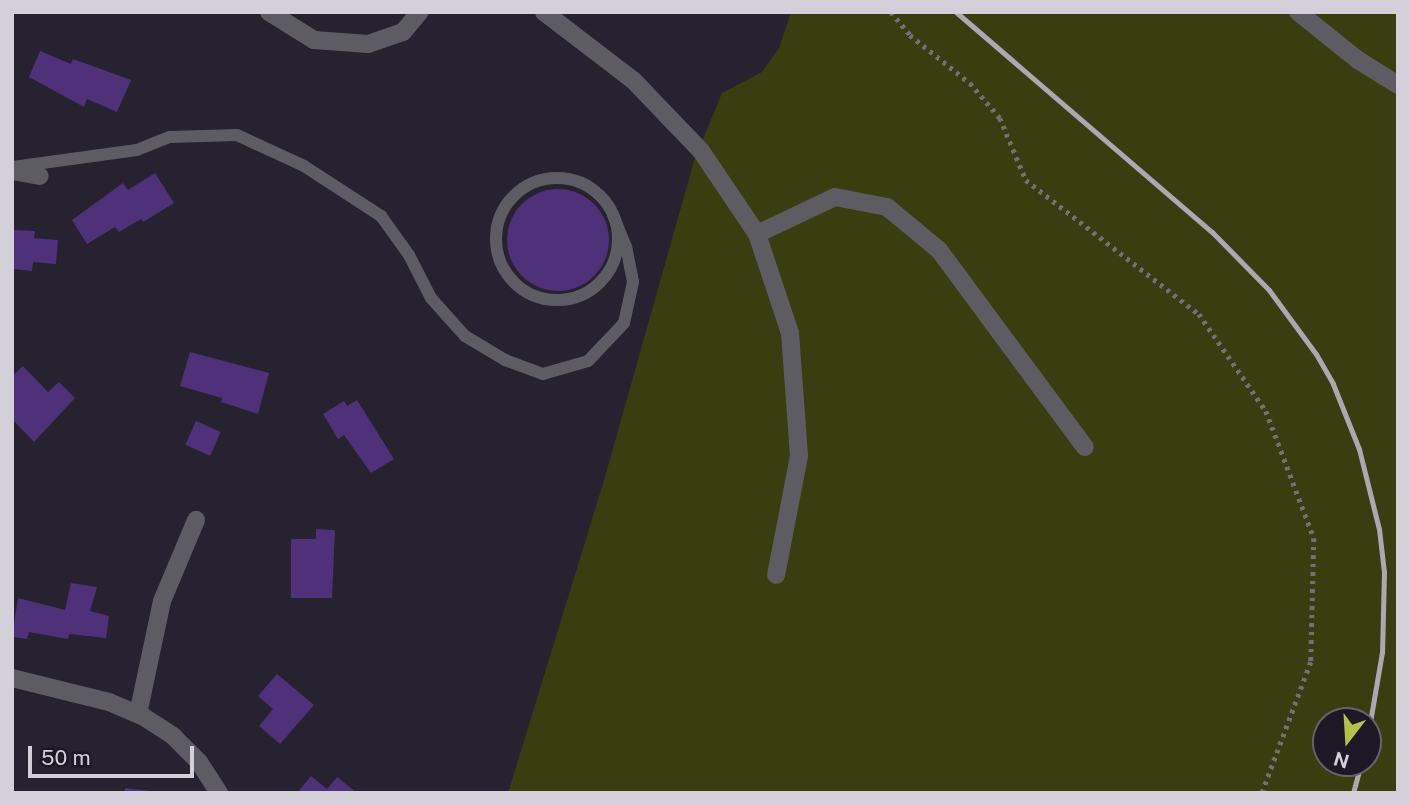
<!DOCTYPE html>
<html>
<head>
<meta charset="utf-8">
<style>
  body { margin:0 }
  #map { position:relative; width:1410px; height:805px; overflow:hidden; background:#26222f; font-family:"Public Sans",sans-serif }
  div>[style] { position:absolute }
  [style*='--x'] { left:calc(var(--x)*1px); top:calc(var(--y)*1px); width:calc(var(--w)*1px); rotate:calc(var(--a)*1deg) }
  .green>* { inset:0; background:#393e10 }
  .building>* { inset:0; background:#4f317a; transform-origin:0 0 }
  .round { border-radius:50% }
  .path>* { height:4.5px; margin-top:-2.25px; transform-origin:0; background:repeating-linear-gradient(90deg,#736f7a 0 3.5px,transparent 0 8.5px) }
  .service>* { height:12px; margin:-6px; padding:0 6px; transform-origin:6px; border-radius:6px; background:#5e5c63 }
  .service>.ring { margin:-6px; padding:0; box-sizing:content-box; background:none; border:12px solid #5e5c63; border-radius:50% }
  .minor>* { height:18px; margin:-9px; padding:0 9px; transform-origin:9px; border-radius:9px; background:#5e5c63 }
  .rail>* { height:5px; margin:-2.5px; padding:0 2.5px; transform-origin:2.5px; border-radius:2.5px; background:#aba8b1 }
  span { translate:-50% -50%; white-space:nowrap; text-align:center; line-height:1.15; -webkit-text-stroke:5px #1d1825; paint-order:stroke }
  .frame { position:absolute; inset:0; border:14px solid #d3d0d9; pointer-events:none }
  .north { position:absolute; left:1312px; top:707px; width:70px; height:70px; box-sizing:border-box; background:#1d1825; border:2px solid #66626d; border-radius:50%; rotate:197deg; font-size:19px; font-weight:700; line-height:28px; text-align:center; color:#d3d0d9 }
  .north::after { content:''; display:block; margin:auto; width:24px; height:32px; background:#b5c249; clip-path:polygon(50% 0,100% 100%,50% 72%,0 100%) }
  .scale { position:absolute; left:28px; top:746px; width:166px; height:32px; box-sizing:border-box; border:4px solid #d3d0d9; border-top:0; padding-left:9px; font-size:21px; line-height:24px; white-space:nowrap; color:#d3d0d9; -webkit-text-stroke:5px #1d1825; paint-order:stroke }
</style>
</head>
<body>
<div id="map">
  <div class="green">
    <div style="clip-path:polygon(evenodd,791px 12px,1398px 12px,1398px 793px,508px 793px,605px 477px,694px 161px,722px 93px,762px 72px,779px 48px,791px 12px,1326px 721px,1368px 721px,1368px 763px,1326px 763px,1326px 721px)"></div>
  </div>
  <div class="building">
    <div style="clip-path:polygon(40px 51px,71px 64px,73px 59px,131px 80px,117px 112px,87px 99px,84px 107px,29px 77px)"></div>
    <div style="clip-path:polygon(155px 173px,174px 203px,143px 222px,141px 219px,119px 232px,115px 227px,87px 244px,72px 220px,123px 183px,128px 190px)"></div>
    <div class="round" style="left:507px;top:189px;width:102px;height:102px"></div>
    <div style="clip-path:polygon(14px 230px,35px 231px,34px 238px,58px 240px,56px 264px,33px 262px,32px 271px,12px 269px)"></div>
    <div style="clip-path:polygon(190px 352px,269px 373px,258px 414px,221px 402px,222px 398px,180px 386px)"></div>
    <div style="clip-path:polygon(23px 366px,48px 392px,59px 382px,75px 398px,34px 442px,12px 419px,12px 376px)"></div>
    <div style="clip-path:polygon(357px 400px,394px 459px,371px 473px,344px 435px,338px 439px,323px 414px,344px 401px,347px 406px)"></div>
    <div style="left:196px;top:421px;width:27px;height:26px;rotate:24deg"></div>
    <div style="clip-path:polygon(316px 529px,335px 530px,332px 598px,291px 598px,291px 539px,316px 539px)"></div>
    <div style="clip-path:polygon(71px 583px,97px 587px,90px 611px,109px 616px,106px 638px,69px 634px,68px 639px,29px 632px,27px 639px,12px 637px,18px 598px,65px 610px)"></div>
    <div style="clip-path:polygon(277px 674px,314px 705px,280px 744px,259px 726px,273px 709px,258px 696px)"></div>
    <div style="clip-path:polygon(311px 776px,327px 789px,337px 777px,357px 793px,297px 793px)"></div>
    <div style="clip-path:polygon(125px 788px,150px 791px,150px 793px,124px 793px)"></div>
  </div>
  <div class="path">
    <div style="--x:891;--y:12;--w:30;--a:50"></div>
    <div style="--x:910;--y:35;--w:77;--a:38.7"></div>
    <div style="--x:970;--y:83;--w:46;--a:49.4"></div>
    <div style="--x:1000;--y:118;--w:67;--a:67.2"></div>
    <div style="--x:1026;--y:180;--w:219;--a:37.8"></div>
    <div style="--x:1199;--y:314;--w:118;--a:55.4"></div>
    <div style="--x:1266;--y:411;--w:136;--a:69.3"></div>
    <div style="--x:1314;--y:538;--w:124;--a:91.4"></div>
    <div style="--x:1311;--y:662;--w:140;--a:110.5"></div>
  </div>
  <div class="service">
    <div style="--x:13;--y:167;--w:125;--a:-7.8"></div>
    <div style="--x:137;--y:150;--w:35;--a:-22"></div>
    <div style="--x:170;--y:137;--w:67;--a:-1.7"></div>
    <div style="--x:237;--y:135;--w:74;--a:24.8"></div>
    <div style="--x:304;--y:166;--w:92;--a:33"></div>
    <div style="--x:381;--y:216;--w:48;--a:54.3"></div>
    <div style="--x:409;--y:255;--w:48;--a:62.9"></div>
    <div style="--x:431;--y:298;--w:51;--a:48.2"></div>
    <div style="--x:465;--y:336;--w:47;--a:31"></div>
    <div style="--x:505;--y:360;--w:40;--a:20.2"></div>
    <div style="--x:543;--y:374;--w:47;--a:-16.1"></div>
    <div style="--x:588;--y:361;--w:52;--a:-46.5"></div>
    <div style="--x:624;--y:323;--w:42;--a:-77.6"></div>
    <div style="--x:633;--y:282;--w:36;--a:-101"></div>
    <div style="--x:626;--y:247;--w:35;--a:-112"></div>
    <div class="ring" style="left:496px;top:178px;width:110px;height:110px"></div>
  </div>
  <div class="minor">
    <div style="--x:269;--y:12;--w:53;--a:31.9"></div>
    <div style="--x:314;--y:40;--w:54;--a:4.2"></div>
    <div style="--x:368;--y:44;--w:37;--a:-19"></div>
    <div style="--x:403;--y:32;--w:26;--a:-50"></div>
    <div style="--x:544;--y:12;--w:112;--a:37.4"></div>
    <div style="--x:633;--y:80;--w:98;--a:46.2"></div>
    <div style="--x:701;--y:151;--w:100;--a:56"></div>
    <div style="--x:757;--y:234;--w:104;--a:71.6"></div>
    <div style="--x:790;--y:333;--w:123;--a:85.8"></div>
    <div style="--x:799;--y:456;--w:121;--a:100.9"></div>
    <div style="--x:1298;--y:12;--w:77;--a:38.7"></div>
    <div style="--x:1358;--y:60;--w:47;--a:32"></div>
    <div style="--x:12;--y:171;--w:28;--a:10"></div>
    <div style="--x:757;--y:234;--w:86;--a:-25.4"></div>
    <div style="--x:835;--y:197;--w:53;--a:10.9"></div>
    <div style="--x:887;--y:207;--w:67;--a:39.6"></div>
    <div style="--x:939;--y:250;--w:245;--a:53.5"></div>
    <div style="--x:12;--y:678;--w:100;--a:13.9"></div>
    <div style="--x:109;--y:702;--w:38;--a:23"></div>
    <div style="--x:144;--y:717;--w:35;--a:33"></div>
    <div style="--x:173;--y:736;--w:37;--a:45"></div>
    <div style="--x:199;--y:762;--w:37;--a:57"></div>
    <div style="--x:138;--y:714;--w:116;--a:-78"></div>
    <div style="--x:162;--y:601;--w:88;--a:-67.2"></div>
  </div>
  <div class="rail">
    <div style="--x:956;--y:12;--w:338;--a:40.7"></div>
    <div style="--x:1212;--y:232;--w:81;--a:45.5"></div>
    <div style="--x:1269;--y:290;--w:79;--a:53.7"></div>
    <div style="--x:1316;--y:354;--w:34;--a:60"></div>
    <div style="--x:1333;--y:384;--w:70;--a:68.2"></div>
    <div style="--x:1359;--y:449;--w:82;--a:76"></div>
    <div style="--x:1379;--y:529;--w:43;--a:83.4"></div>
    <div style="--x:1384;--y:572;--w:80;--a:91.4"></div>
    <div style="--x:1382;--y:652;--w:83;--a:99.7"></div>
    <div style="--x:1353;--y:793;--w:31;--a:-75"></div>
  </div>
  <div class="frame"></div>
  <div class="north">N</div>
  <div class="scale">50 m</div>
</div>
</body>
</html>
